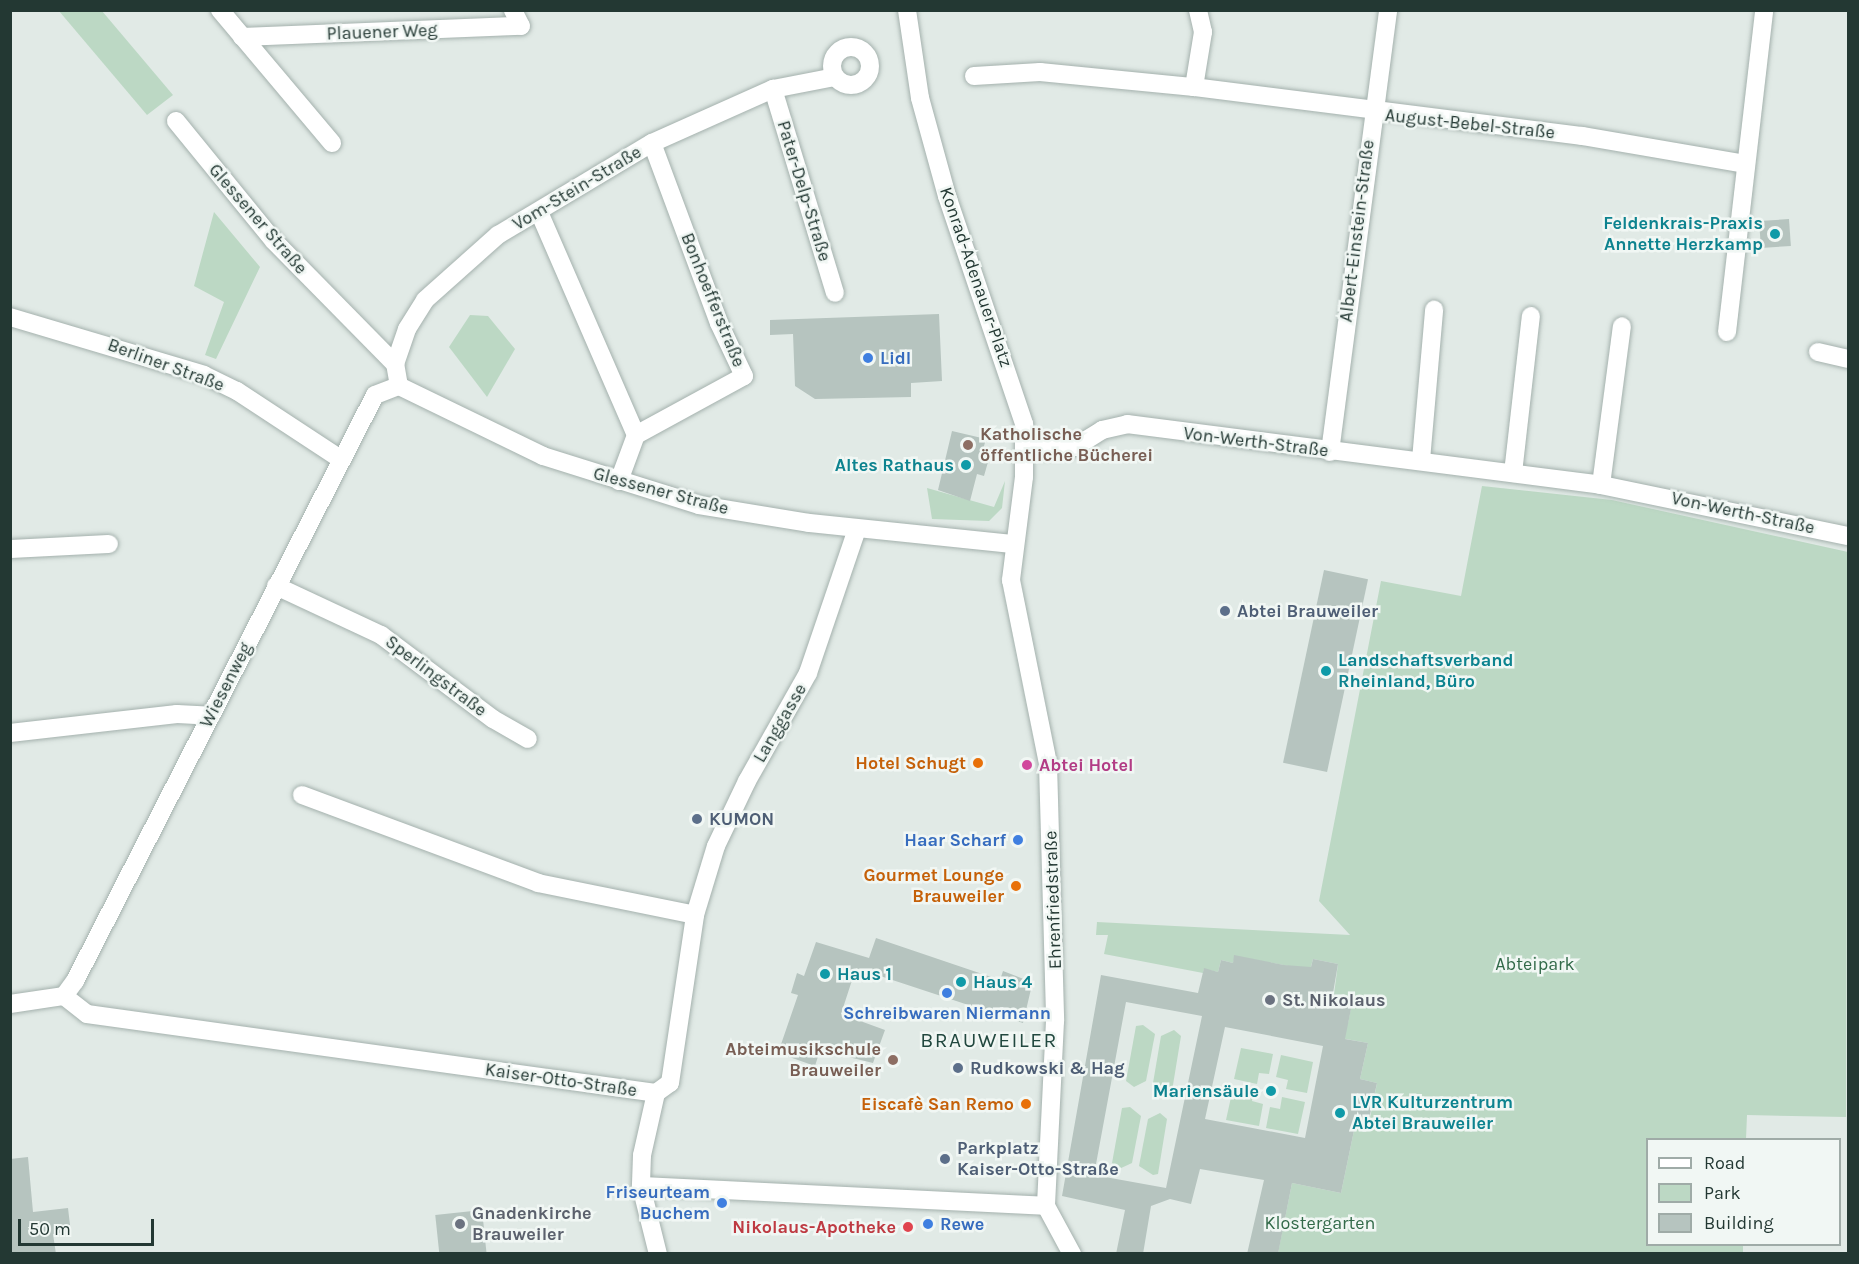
<!DOCTYPE html>
<html>
<head>
<meta charset="utf-8">
<style>
  body { margin:0 }
  #map { position:relative; width:1859px; height:1264px; overflow:hidden; background:#e1eae6; font-family:Karla,sans-serif }
  div>[style] { position:absolute }
  [style*='--x'] { left:calc(var(--x)*1px); top:calc(var(--y)*1px); width:calc(var(--w)*1px); rotate:calc(var(--a)*1deg) }
  .green>* { inset:0; background:#bcd8c4 }
  .building>* { inset:0; background:#b6c4bf; transform-origin:0 0 }
  .roads { filter:drop-shadow(0 0 2px #a4b1ad) drop-shadow(0 0 2px #a4b1ad) }
  .minor>* { height:18px; margin:-9px; padding:0 9px; transform-origin:9px; border-radius:9px; background:#fff }
  .minor>.ring { margin:-9px; padding:0; box-sizing:content-box; background:none; border:18px solid #fff; border-radius:50% }
  .tertiary>* { height:18px; margin:-9px; padding:0 9px; transform-origin:9px; border-radius:9px; background:#fff }
  .dots>* { width:16px; height:16px; translate:-50% -50%; box-sizing:border-box; border:3px solid #f1f7f4; border-radius:50% }
  span { translate:-50% -50%; white-space:nowrap; text-align:center; line-height:1.15; -webkit-text-stroke:5px #f1f7f4; paint-order:stroke }
  .street-label { font-size:18px; color:#233833 }
  .culture-label { font-size:18px; color:#0d838f; font-weight:700 }
  .right { translate:-100% -50%; text-align:right }
  .left { translate:0 -50%; text-align:left }
  .shop-label { font-size:18px; color:#366cbe; font-weight:700 }
  .education-label { font-size:18px; color:#785e54; font-weight:700 }
  .service-label { font-size:18px; color:#4e5e75; font-weight:700 }
  .food-label { font-size:18px; color:#c56008; font-weight:700 }
  .hotel-label { font-size:18px; color:#b23c85; font-weight:700 }
  .park-label { font-size:18px; color:#326a49 }
  .worship-label { font-size:18px; color:#5b616d; font-weight:700 }
  .health-label { font-size:18px; color:#be3a42; font-weight:700 }
  .quarter-label { font-size:21px; color:#22483f; letter-spacing:1.5px }
  .frame { position:absolute; inset:0; border:12px solid #233833; pointer-events:none }
  .legend { position:absolute; left:1646px; top:1138px; width:195px; height:108px; box-sizing:border-box; background:#f1f7f4; border:2px solid #9faba7; margin:0; padding:8px 10px; list-style:none; font-size:18px; color:#233833 }
  .legend li { display:flex; align-items:center; gap:12px; height:30px }
  .legend b { width:30px; border:2px solid #9faba7 }
  .scale { position:absolute; left:18px; top:1219px; width:136px; height:27px; box-sizing:border-box; border:3px solid #233833; border-top:0; padding-left:8px; font-size:18px; line-height:21px; white-space:nowrap; color:#233833; -webkit-text-stroke:4px #f1f7f4; paint-order:stroke }
</style>
</head>
<body>
<div id="map">
  <div class="green">
    <div style="clip-path:polygon(59px 11px,102px 11px,173px 95px,147px 115px)"></div>
    <div style="clip-path:polygon(214px 212px,260px 267px,216px 359px,205px 355px,224px 302px,194px 286px)"></div>
    <div style="clip-path:polygon(470px 315px,488px 316px,515px 349px,487px 397px,449px 347px)"></div>
    <div style="clip-path:polygon(1005px 481px,1002px 508px,989px 521px,932px 519px,927px 488px,994px 507px)"></div>
    <div style="clip-path:polygon(1482px 486px,1612px 500px,1848px 552px,1846px 1117px,1747px 1115px,1746px 1139px,1648px 1140px,1648px 1244px,1743px 1245px,1743px 1253px,1278px 1253px,1292px 1183px,1341px 1193px,1357px 1116px,1370px 1118px,1377px 1083px,1360px 1079px,1368px 1043px,1324px 1035px,1348px 1023px,1352px 1003px,1334px 994px,1338px 964px,1313px 959px,1310px 970px,1235px 956px,1233px 963px,1221px 960px,1218px 972px,1204px 969px,1203px 973px,1104px 954px,1108px 935px,1096px 935px,1097px 922px,1350px 935px,1319px 901px,1381px 581px,1461px 596px)"></div>
    <div style="clip-path:polygon(1143px 1025px,1155px 1034px,1146px 1081px,1134px 1087px,1126px 1081px,1136px 1026px)"></div>
    <div style="clip-path:polygon(1174px 1030px,1181px 1036px,1172px 1091px,1167px 1092px,1153px 1083px,1161px 1036px)"></div>
    <div style="clip-path:polygon(1241px 1048px,1273px 1054px,1269px 1074px,1259px 1073px,1257px 1084px,1234px 1079px)"></div>
    <div style="clip-path:polygon(1281px 1055px,1313px 1062px,1307px 1093px,1286px 1089px,1288px 1080px,1276px 1077px)"></div>
    <div style="clip-path:polygon(1233px 1088px,1253px 1092px,1252px 1101px,1263px 1104px,1259px 1126px,1226px 1120px)"></div>
    <div style="clip-path:polygon(1282px 1097px,1305px 1102px,1298px 1134px,1266px 1128px,1270px 1107px,1280px 1109px)"></div>
    <div style="clip-path:polygon(1130px 1107px,1141px 1116px,1132px 1163px,1119px 1169px,1112px 1163px,1122px 1108px)"></div>
    <div style="clip-path:polygon(1160px 1113px,1167px 1119px,1158px 1174px,1153px 1175px,1139px 1166px,1148px 1119px)"></div>
  </div>
  <div class="building">
    <div style="left:1789px;top:219px;width:27px;height:30px;rotate:86deg"></div>
    <div style="clip-path:polygon(939px 314px,942px 381px,911px 383px,911px 397px,815px 399px,795px 386px,793px 334px,770px 335px,770px 320px)"></div>
    <div style="clip-path:polygon(952px 431px,986px 439px,980px 460px,988px 462px,984px 476px,977px 474px,970px 501px,938px 490px)"></div>
    <div style="left:1324px;top:570px;width:45px;height:197px;rotate:12deg"></div>
    <div style="clip-path:polygon(876px 938px,1000px 980px,1003px 971px,1026px 980px,1024px 987px,1031px 989px,1023px 1023px,856px 968px,841px 1014px,885px 1030px,873px 1063px,820px 1050px,815px 1066px,778px 1053px,798px 995px,791px 993px,797px 973px,804px 976px,816px 942px,869px 958px)"></div>
    <div style="clip-path:polygon(evenodd,1234px 955px,1284px 965px,1311px 967px,1313px 959px,1338px 964px,1333px 993px,1352px 1004px,1345px 1039px,1368px 1043px,1360px 1079px,1377px 1083px,1369px 1119px,1357px 1116px,1341px 1193px,1292px 1183px,1278px 1254px,1247px 1254px,1264px 1180px,1200px 1169px,1191px 1204px,1170px 1199px,1151px 1206px,1143px 1254px,1116px 1254px,1125px 1210px,1062px 1196px,1101px 975px,1198px 993px,1204px 968px,1218px 972px,1221px 960px,1233px 963px,1234px 955px,1126px 1002px,1202px 1016px,1166px 1188px,1094px 1175px,1126px 1002px,1234px 955px,1225px 1027px,1323px 1046px,1305px 1138px,1205px 1119px,1225px 1027px)"></div>
    <div style="clip-path:polygon(28px 1157px,33px 1212px,68px 1208px,70px 1225px,64px 1226px,65px 1232px,53px 1234px,56px 1254px,10px 1254px,10px 1159px)"></div>
    <div style="left:482px;top:1210px;width:44px;height:47px;rotate:84deg"></div>
  </div>
  <div class="roads">
    <div class="minor">
      <div style="--x:220;--y:10;--w:174;--a:49.9"></div>
      <div style="--x:242;--y:37;--w:279;--a:-2.3"></div>
      <div style="--x:521;--y:26;--w:18;--a:-117"></div>
      <div class="ring" style="left:832px;top:47px;width:20px;height:20px"></div>
      <div style="--x:974;--y:76;--w:66;--a:-3.5"></div>
      <div style="--x:1040;--y:72;--w:155;--a:5.6"></div>
      <div style="--x:1194;--y:87;--w:391;--a:7.2"></div>
      <div style="--x:1582;--y:136;--w:165;--a:9.7"></div>
      <div style="--x:1194;--y:87;--w:56;--a:-80.7"></div>
      <div style="--x:1203;--y:32;--w:23;--a:-103"></div>
      <div style="--x:773;--y:89;--w:213;--a:73.1"></div>
      <div style="--x:176;--y:121;--w:155;--a:50.8"></div>
      <div style="--x:274;--y:241;--w:173;--a:45.5"></div>
      <div style="--x:539;--y:212;--w:243;--a:66.5"></div>
      <div style="--x:636;--y:435;--w:49;--a:110.3"></div>
      <div style="--x:10;--y:317;--w:202;--a:16.6"></div>
      <div style="--x:204;--y:375;--w:37;--a:26"></div>
      <div style="--x:237;--y:391;--w:122;--a:33.3"></div>
      <div style="--x:1727;--y:332;--w:324;--a:-83.4"></div>
      <div style="--x:1818;--y:352;--w:31;--a:13"></div>
      <div style="--x:399;--y:386;--w:22;--a:-100"></div>
      <div style="--x:395;--y:364;--w:37;--a:-71"></div>
      <div style="--x:407;--y:329;--w:34;--a:-58"></div>
      <div style="--x:425;--y:300;--w:98;--a:-41.7"></div>
      <div style="--x:498;--y:235;--w:179;--a:-30.9"></div>
      <div style="--x:652;--y:143;--w:133;--a:-24.1"></div>
      <div style="--x:773;--y:89;--w:63;--a:-11"></div>
      <div style="--x:636;--y:435;--w:123;--a:-28.6"></div>
      <div style="--x:744;--y:376;--w:59;--a:-115.3"></div>
      <div style="--x:719;--y:323;--w:192;--a:-110.4"></div>
      <div style="--x:1025;--y:451;--w:50;--a:-4.6"></div>
      <div style="--x:1075;--y:447;--w:32;--a:-32"></div>
      <div style="--x:1102;--y:430;--w:26;--a:-13"></div>
      <div style="--x:1127;--y:424;--w:478;--a:7.3"></div>
      <div style="--x:1601;--y:485;--w:252;--a:11.7"></div>
      <div style="--x:1330;--y:452;--w:446;--a:-82.5"></div>
      <div style="--x:1421;--y:460;--w:151;--a:-85"></div>
      <div style="--x:1513;--y:473;--w:158;--a:-83.5"></div>
      <div style="--x:1601;--y:485;--w:160;--a:-82.5"></div>
      <div style="--x:10;--y:549;--w:99;--a:-2.9"></div>
      <div style="--x:276;--y:586;--w:116;--a:25"></div>
      <div style="--x:381;--y:635;--w:140;--a:36.9"></div>
      <div style="--x:493;--y:719;--w:40;--a:29.7"></div>
      <div style="--x:10;--y:733;--w:168;--a:-6.5"></div>
      <div style="--x:177;--y:714;--w:34;--a:3"></div>
      <div style="--x:302;--y:795;--w:252;--a:20.4"></div>
      <div style="--x:538;--y:883;--w:160;--a:11.5"></div>
      <div style="--x:64;--y:996;--w:29;--a:38"></div>
      <div style="--x:87;--y:1014;--w:574;--a:7.9"></div>
      <div style="--x:656;--y:1093;--w:17;--a:-36"></div>
      <div style="--x:670;--y:1083;--w:170;--a:-81.5"></div>
      <div style="--x:695;--y:915;--w:72;--a:-73.1"></div>
      <div style="--x:716;--y:846;--w:72;--a:-64.5"></div>
      <div style="--x:747;--y:781;--w:124;--a:-60.5"></div>
      <div style="--x:808;--y:673;--w:152;--a:-71.2"></div>
      <div style="--x:656;--y:1093;--w:64;--a:102.7"></div>
      <div style="--x:642;--y:1155;--w:31;--a:92"></div>
      <div style="--x:641;--y:1186;--w:70;--a:76"></div>
      <div style="--x:641;--y:1186;--w:405;--a:2.8"></div>
    </div>
    <div class="tertiary">
      <div style="--x:907;--y:10;--w:89;--a:81.6"></div>
      <div style="--x:920;--y:98;--w:102;--a:74.6"></div>
      <div style="--x:947;--y:196;--w:241;--a:71.3"></div>
      <div style="--x:1024;--y:424;--w:53;--a:90"></div>
      <div style="--x:1024;--y:477;--w:104;--a:97.2"></div>
      <div style="--x:1011;--y:580;--w:188;--a:78.6"></div>
      <div style="--x:1048;--y:764;--w:257;--a:88.4"></div>
      <div style="--x:1055;--y:1021;--w:185;--a:92.8"></div>
      <div style="--x:1046;--y:1206;--w:55;--a:61.6"></div>
      <div style="--x:10;--y:1004;--w:55;--a:-8.4"></div>
      <div style="--x:64;--y:996;--w:19;--a:-54"></div>
      <div style="--x:75;--y:981;--w:658;--a:-62.89"></div>
      <div style="--x:375;--y:395;--w:26;--a:-21"></div>
      <div style="--x:399;--y:386;--w:160;--a:25.9"></div>
      <div style="--x:543;--y:456;--w:164;--a:17.4"></div>
      <div style="--x:699;--y:505;--w:111;--a:9.3"></div>
      <div style="--x:809;--y:523;--w:205;--a:5.9"></div>
    </div>
  </div>
  <div class="dots">
    <div style="left:1775px;top:234px;background:#0f9aa8"></div>
    <div style="left:868px;top:358px;background:#3f7fe0"></div>
    <div style="left:968px;top:445px;background:#8d6e63"></div>
    <div style="left:966px;top:465px;background:#0f9aa8"></div>
    <div style="left:1225px;top:611px;background:#5c6f8a"></div>
    <div style="left:1326px;top:671px;background:#0f9aa8"></div>
    <div style="left:978px;top:763px;background:#e8710a"></div>
    <div style="left:1027px;top:765px;background:#d1479c"></div>
    <div style="left:697px;top:819px;background:#5c6f8a"></div>
    <div style="left:1018px;top:840px;background:#3f7fe0"></div>
    <div style="left:1016px;top:886px;background:#e8710a"></div>
    <div style="left:825px;top:974px;background:#0f9aa8"></div>
    <div style="left:961px;top:982px;background:#0f9aa8"></div>
    <div style="left:947px;top:993px;background:#3f7fe0"></div>
    <div style="left:1270px;top:1000px;background:#6b7280"></div>
    <div style="left:893px;top:1060px;background:#8d6e63"></div>
    <div style="left:958px;top:1068px;background:#5c6f8a"></div>
    <div style="left:1271px;top:1091px;background:#0f9aa8"></div>
    <div style="left:1026px;top:1104px;background:#e8710a"></div>
    <div style="left:1340px;top:1113px;background:#0f9aa8"></div>
    <div style="left:945px;top:1159px;background:#5c6f8a"></div>
    <div style="left:722px;top:1203px;background:#3f7fe0"></div>
    <div style="left:460px;top:1224px;background:#6b7280"></div>
    <div style="left:928px;top:1224px;background:#3f7fe0"></div>
    <div style="left:908px;top:1227px;background:#e0444e"></div>
  </div>
  <div class="street-label">
    <span style="left:382px;top:32px;rotate:-2deg">Plauener Weg</span>
    <span style="left:1470px;top:124px;rotate:6deg">August-Bebel-Straße</span>
    <span style="left:577px;top:188px;rotate:-31deg">Vom-Stein-Straße</span>
    <span style="left:804px;top:191px;rotate:73deg">Pater-Delp-Straße</span>
    <span style="left:258px;top:219px;rotate:49deg">Glessener Straße</span>
    <span style="left:1357px;top:231px;rotate:-83deg">Albert-Einstein-Straße</span>
    <span style="left:976px;top:277px;rotate:71deg">Konrad-Adenauer-Platz</span>
    <span style="left:713px;top:300px;rotate:68deg">Bonhoefferstraße</span>
    <span style="left:166px;top:365px;rotate:20deg">Berliner Straße</span>
    <span style="left:1256px;top:442px;rotate:7deg">Von-Werth-Straße</span>
    <span style="left:661px;top:491px;rotate:15deg">Glessener Straße</span>
    <span style="left:1743px;top:513px;rotate:12deg">Von-Werth-Straße</span>
    <span style="left:436px;top:676px;rotate:37deg">Sperlingstraße</span>
    <span style="left:226px;top:685px;rotate:-63deg">Wiesenweg</span>
    <span style="left:780px;top:723px;rotate:-60deg">Langgasse</span>
    <span style="left:1053px;top:900px;rotate:-92deg">Ehrenfriedstraße</span>
    <span style="left:561px;top:1080px;rotate:8deg">Kaiser-Otto-Straße</span>
  </div>
  <div class="culture-label">
    <span class="right" style="left:1763px;top:234px">Feldenkrais-Praxis<br>Annette Herzkamp</span>
    <span class="right" style="left:954px;top:465px">Altes Rathaus</span>
    <span class="left" style="left:1338px;top:671px">Landschaftsverband<br>Rheinland, Büro</span>
    <span class="left" style="left:837px;top:974px">Haus 1</span>
    <span class="left" style="left:973px;top:982px">Haus 4</span>
    <span class="right" style="left:1259px;top:1091px">Mariensäule</span>
    <span class="left" style="left:1352px;top:1113px">LVR Kulturzentrum<br>Abtei Brauweiler</span>
  </div>
  <div class="shop-label">
    <span class="left" style="left:880px;top:358px">Lidl</span>
    <span class="right" style="left:1006px;top:840px">Haar Scharf</span>
    <span style="left:947px;top:1013px">Schreibwaren Niermann</span>
    <span class="right" style="left:710px;top:1203px">Friseurteam<br>Buchem</span>
    <span class="left" style="left:940px;top:1224px">Rewe</span>
  </div>
  <div class="education-label">
    <span class="left" style="left:980px;top:445px">Katholische<br>öffentliche Bücherei</span>
    <span class="right" style="left:881px;top:1060px">Abteimusikschule<br>Brauweiler</span>
  </div>
  <div class="service-label">
    <span class="left" style="left:1237px;top:611px">Abtei Brauweiler</span>
    <span class="left" style="left:709px;top:819px">KUMON</span>
    <span class="left" style="left:970px;top:1068px">Rudkowski &amp; Hag</span>
    <span class="left" style="left:957px;top:1159px">Parkplatz<br>Kaiser-Otto-Straße</span>
  </div>
  <div class="food-label">
    <span class="right" style="left:966px;top:763px">Hotel Schugt</span>
    <span class="right" style="left:1004px;top:886px">Gourmet Lounge<br>Brauweiler</span>
    <span class="right" style="left:1014px;top:1104px">Eiscafè San Remo</span>
  </div>
  <div class="hotel-label">
    <span class="left" style="left:1039px;top:765px">Abtei Hotel</span>
  </div>
  <div class="park-label">
    <span style="left:1535px;top:964px">Abteipark</span>
    <span style="left:1320px;top:1223px">Klostergarten</span>
  </div>
  <div class="worship-label">
    <span class="left" style="left:1282px;top:1000px">St. Nikolaus</span>
    <span class="left" style="left:472px;top:1224px">Gnadenkirche<br>Brauweiler</span>
  </div>
  <div class="health-label">
    <span class="right" style="left:896px;top:1227px">Nikolaus-Apotheke</span>
  </div>
  <div class="quarter-label">
    <span style="left:989px;top:1040px">BRAUWEILER</span>
  </div>
  <div class="frame"></div>
  <ul class="legend">
  <li><b style="height:8px;background:#fff"></b>Road</li>
  <li><b style="height:16px;background:#bcd8c4"></b>Park</li>
  <li><b style="height:16px;background:#b6c4bf"></b>Building</li>
  </ul>
  <div class="scale">50 m</div>
</div>
</body>
</html>
